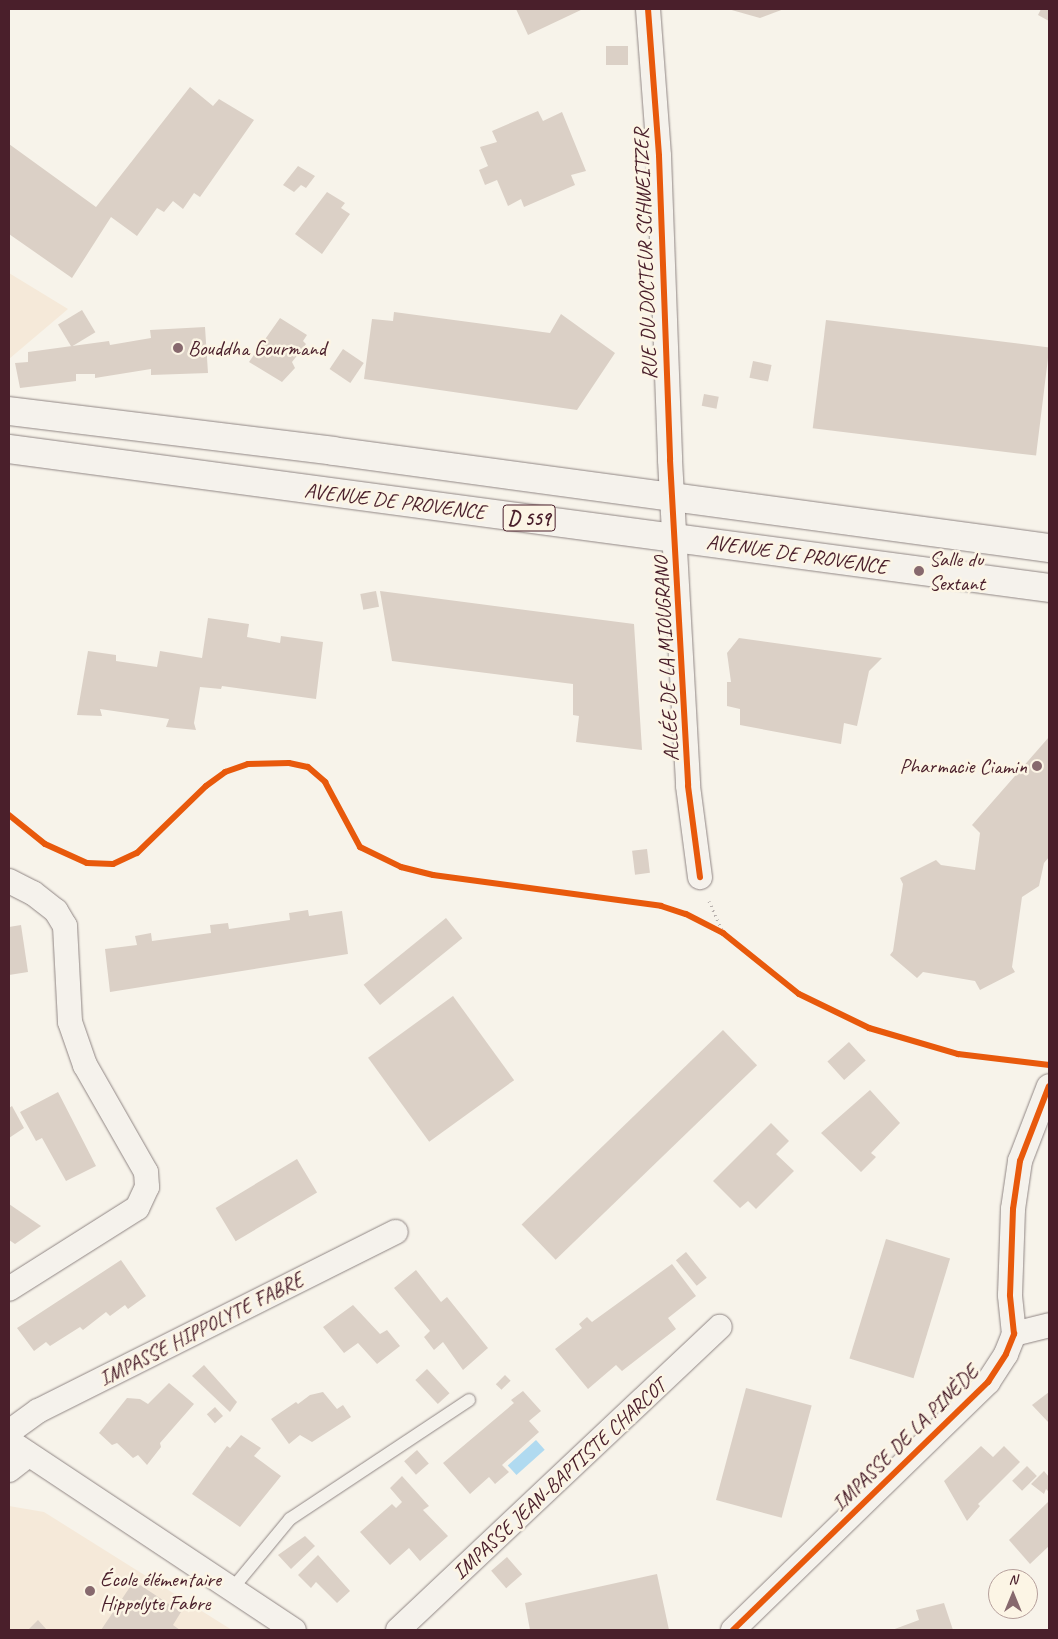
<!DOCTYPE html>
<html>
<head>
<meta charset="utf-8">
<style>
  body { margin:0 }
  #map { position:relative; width:1058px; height:1639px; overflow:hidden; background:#f7f3ea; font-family:Caveat,sans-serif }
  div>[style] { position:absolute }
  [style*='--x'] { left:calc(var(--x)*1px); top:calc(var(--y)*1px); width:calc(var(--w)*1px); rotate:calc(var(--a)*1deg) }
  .built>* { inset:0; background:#f5e9d9 }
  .water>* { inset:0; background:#b0daf0; transform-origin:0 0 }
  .building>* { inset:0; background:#dbd0c6; transform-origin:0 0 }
  .path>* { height:3px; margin-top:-1.5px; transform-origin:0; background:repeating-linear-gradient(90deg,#b8b1ae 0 1px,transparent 0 5px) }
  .roads { filter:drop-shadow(0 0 1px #908684) drop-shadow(0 0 1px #908684) }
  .service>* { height:12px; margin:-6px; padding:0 6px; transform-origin:6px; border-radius:6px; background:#f5f2ec }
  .minor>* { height:24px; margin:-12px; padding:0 12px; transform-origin:12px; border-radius:12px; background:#f5f2ec }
  .primary>* { height:28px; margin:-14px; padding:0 14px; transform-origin:14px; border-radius:14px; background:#f5f2ec }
  .cycleway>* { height:6px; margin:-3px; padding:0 3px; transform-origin:3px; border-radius:3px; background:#e8590c }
  .dots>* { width:14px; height:14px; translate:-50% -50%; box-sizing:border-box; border:2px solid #fcf5e5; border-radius:50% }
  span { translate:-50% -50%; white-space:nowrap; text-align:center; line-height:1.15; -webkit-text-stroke:5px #fcf5e5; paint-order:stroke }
  .shield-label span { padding:1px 4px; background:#fcf5e5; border:1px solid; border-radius:4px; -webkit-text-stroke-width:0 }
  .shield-label { font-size:20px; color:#4a1f2b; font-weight:700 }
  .street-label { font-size:21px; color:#4a1f2b }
  .poi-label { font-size:21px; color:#4a1f2b }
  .left { translate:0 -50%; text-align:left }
  .right { translate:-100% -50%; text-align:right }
  .frame { position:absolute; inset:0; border:10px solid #4a1f2b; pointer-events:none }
  .north { position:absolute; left:988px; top:1569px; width:50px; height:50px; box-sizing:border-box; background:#fcf5e5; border:1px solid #b59f9b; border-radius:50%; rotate:0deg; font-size:14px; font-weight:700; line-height:20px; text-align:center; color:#4a1f2b }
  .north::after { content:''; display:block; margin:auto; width:18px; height:22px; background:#87696e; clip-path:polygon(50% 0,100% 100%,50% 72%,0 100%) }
</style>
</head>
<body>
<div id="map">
  <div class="built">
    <div style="clip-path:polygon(9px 273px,68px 309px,9px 359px)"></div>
    <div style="clip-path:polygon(9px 1506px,44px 1512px,232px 1630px,9px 1630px)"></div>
  </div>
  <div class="water">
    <div style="left:536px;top:1440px;width:13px;height:38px;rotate:48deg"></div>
  </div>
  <div class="building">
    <div style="clip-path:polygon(516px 9px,583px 9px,528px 35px)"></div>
    <div style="clip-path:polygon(728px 9px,784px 9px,760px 18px)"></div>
    <div style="clip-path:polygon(1041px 9px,1049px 9px,1049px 21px,1038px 15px)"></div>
    <div style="left:606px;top:46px;width:22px;height:19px"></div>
    <div style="clip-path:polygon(190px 87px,213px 106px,219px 99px,254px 120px,200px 197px,194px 193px,183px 209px,173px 201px,164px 212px,157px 208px,137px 236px,111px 217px,72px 278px,9px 234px,9px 144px,96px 207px)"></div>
    <div style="clip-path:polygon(538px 111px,543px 121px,562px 112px,586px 171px,571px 175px,575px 185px,524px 207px,521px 199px,508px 206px,497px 180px,485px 185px,479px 170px,488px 166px,480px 147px,497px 142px,492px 131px)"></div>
    <div style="clip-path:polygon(298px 166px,315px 176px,306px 188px,301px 185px,294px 192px,283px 185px)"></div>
    <div style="clip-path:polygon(327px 192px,345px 203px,341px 208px,350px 214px,322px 254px,295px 234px)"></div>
    <div style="left:82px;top:310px;width:26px;height:28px;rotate:59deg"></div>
    <div style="clip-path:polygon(394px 312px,550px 333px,561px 314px,615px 353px,577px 410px,364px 379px,372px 319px,393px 321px)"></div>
    <div style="clip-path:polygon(280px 318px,307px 335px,303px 341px,306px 344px,292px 362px,295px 368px,282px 382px,249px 362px)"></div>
    <div style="left:826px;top:320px;width:225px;height:109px;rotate:7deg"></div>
    <div style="clip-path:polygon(205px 327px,208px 373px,151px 375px,151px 369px,95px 378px,95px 374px,76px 374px,76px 381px,20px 388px,15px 363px,28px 362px,28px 352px,109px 341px,110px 345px,151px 338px,150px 330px)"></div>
    <div style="left:343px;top:349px;width:25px;height:24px;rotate:34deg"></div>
    <div style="left:753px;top:361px;width:19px;height:17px;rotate:12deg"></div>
    <div style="left:704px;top:394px;width:15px;height:12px;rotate:11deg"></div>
    <div style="left:376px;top:591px;width:16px;height:16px;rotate:79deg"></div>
    <div style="clip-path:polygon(380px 591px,634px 624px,642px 750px,576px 742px,579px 716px,573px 715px,573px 684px,392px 661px)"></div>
    <div style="clip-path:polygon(208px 618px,249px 624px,247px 637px,280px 643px,281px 636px,323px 642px,316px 699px,222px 686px,221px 689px,200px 687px,194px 723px,196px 730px,166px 727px,169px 719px,100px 709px,102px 716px,77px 715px,88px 651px,116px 655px,116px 661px,157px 667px,160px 651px,202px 658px)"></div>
    <div style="clip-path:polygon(739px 638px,882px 658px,869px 671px,857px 726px,844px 723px,841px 744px,740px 725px,740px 709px,727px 706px,727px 682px,731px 682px,727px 653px)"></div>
    <div style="clip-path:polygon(1049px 737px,1049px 857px,1044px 863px,1039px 886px,1022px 897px,1012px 967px,1015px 972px,980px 990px,975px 981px,923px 972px,917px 978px,890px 955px,893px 951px,903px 884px,900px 878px,936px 860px,941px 865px,975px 870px,980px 833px,972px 825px)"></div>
    <div style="left:647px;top:849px;width:24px;height:15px;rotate:83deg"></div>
    <div style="clip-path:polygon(308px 910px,309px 916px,342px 911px,348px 954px,110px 992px,105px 949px,137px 945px,135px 936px,151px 933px,152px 941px,211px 933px,210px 925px,228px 923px,229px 929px,290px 920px,289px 913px)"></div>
    <div style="left:446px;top:918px;width:26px;height:106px;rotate:51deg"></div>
    <div style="clip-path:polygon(21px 925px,28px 972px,9px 975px,9px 927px)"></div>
    <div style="left:453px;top:996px;width:104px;height:105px;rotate:54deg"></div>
    <div style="left:723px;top:1030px;width:49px;height:280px;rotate:46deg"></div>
    <div style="left:849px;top:1042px;width:25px;height:29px;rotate:48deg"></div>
    <div style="clip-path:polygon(870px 1090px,900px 1123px,871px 1153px,876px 1157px,861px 1172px,821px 1133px)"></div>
    <div style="clip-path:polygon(58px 1092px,96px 1166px,66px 1181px,42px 1138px,36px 1141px,20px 1112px)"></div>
    <div style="clip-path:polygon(12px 1106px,24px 1128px,9px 1138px,9px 1108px)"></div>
    <div style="clip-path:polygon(771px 1123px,789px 1141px,776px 1154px,794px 1171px,756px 1209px,748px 1201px,740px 1208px,713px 1181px)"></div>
    <div style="left:297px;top:1159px;width:39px;height:95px;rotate:59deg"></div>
    <div style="clip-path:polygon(9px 1204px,41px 1226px,15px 1244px,9px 1240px)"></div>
    <div style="left:886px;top:1239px;width:67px;height:125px;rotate:17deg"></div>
    <div style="left:686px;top:1252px;width:33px;height:13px;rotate:51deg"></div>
    <div style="clip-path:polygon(121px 1260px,146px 1296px,128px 1309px,125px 1305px,110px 1316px,106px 1312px,83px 1330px,80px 1327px,50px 1346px,46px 1342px,34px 1351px,17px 1328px)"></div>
    <div style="clip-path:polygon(672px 1264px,696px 1296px,668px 1318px,676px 1329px,622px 1371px,616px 1365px,588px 1389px,555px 1349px,582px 1328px,579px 1324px,587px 1317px,592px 1322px)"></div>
    <div style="clip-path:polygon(416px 1270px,441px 1302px,447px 1297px,488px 1348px,463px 1370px,443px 1342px,434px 1350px,424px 1337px,430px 1331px,394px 1288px)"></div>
    <div style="clip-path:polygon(353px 1305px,380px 1334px,387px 1330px,400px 1346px,377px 1364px,358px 1343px,344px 1353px,323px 1327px)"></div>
    <div style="clip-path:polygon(204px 1365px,237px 1402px,230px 1412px,192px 1376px)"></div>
    <div style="left:427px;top:1369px;width:33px;height:16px;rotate:47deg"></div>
    <div style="left:505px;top:1375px;width:8px;height:13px;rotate:45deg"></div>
    <div style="clip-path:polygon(169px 1383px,194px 1404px,160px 1443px,161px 1447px,147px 1465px,138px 1455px,133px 1458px,117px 1443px,112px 1445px,99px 1433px,127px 1398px,140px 1399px,148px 1404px)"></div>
    <div style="left:746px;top:1388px;width:68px;height:116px;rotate:15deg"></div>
    <div style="clip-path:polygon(523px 1391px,541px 1411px,529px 1421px,539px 1432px,502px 1465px,509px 1472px,495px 1484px,489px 1477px,470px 1494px,443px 1463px,514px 1403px,511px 1400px)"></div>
    <div style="clip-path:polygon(323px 1392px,337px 1409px,343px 1405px,351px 1417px,312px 1442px,300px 1435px,289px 1444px,271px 1419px,296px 1402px,298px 1404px,310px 1395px)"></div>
    <div style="clip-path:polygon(1049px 1392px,1049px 1423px,1032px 1405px)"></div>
    <div style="left:215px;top:1407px;width:12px;height:11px;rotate:48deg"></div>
    <div style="clip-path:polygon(241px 1435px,261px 1448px,254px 1456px,281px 1476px,240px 1527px,192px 1494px,227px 1446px,230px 1448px)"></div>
    <div style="clip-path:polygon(981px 1446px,993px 1457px,1004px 1446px,1020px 1462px,978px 1504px,980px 1506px,967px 1521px,944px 1481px)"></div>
    <div style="left:417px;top:1450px;width:18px;height:17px;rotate:49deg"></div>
    <div style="left:1027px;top:1466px;width:14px;height:21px;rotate:45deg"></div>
    <div style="clip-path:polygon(1044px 1471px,1049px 1477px,1049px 1492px,1046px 1489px,1044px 1494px,1031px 1484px)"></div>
    <div style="clip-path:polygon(402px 1476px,429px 1506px,423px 1510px,448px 1536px,420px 1561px,409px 1548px,390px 1565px,360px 1532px,392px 1504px,396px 1508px,402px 1502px,390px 1488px)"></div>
    <div style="clip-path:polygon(1049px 1501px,1049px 1546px,1030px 1564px,1009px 1540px)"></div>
    <div style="clip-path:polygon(305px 1536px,315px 1546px,291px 1569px,278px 1555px)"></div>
    <div style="clip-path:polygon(318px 1555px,350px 1591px,337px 1603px,316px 1582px,311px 1588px,298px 1575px)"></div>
    <div style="left:507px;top:1557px;width:23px;height:21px;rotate:49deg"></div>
    <div style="clip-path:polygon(657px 1574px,669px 1630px,530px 1630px,525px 1603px)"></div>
    <div style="clip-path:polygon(134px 1581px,181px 1612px,173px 1625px,180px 1630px,101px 1630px)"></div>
    <div style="clip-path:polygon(944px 1603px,953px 1630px,892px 1630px,919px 1620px,916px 1610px)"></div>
    <div style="clip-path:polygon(1004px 1609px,1022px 1609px,1009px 1616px)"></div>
    <div style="clip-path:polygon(38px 1620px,47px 1630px,28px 1630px)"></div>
  </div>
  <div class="path">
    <div style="--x:709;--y:901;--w:35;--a:66"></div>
  </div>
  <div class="roads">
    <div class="service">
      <div style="--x:232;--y:1589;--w:91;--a:-50.4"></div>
      <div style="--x:290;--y:1519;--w:215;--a:-33.6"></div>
    </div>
    <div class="minor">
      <div style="--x:648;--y:9;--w:147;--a:85.7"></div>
      <div style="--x:659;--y:156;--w:304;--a:87.9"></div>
      <div style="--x:670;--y:460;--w:326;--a:86.8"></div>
      <div style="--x:688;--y:786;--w:92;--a:82.5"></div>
      <div style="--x:9;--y:881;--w:27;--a:27"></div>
      <div style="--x:33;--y:893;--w:29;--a:38"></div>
      <div style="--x:56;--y:911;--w:17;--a:59"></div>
      <div style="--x:65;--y:926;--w:96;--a:87"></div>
      <div style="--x:70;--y:1022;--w:46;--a:70.8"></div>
      <div style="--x:85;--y:1065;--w:123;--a:60.3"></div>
      <div style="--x:146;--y:1172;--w:15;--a:86"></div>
      <div style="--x:147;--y:1187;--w:23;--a:115"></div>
      <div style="--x:137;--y:1208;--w:151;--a:147.7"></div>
      <div style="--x:1014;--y:1334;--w:36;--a:-14"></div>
      <div style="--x:9;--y:1432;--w:36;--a:-36"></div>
      <div style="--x:38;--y:1411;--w:400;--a:-26.6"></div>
      <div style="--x:9;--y:1441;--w:342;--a:33.6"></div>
      <div style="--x:9;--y:1470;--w:24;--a:-38"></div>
      <div style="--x:398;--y:1630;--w:442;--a:-43.3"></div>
      <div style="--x:733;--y:1630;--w:356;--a:-44.2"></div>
      <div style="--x:988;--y:1382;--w:33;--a:-57"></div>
      <div style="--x:1006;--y:1354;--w:22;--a:-68"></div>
      <div style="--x:1014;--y:1334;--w:39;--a:-96"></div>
      <div style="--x:1010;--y:1295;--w:86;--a:-88"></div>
      <div style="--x:1013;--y:1209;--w:49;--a:-81.7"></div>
      <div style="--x:1020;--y:1161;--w:80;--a:-68.9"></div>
    </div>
    <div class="primary">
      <div style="--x:9;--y:411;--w:326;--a:7"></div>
      <div style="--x:333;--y:451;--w:723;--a:7.72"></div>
      <div style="--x:9;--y:449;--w:1049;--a:7.61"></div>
    </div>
  </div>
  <div class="cycleway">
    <div style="--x:648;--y:9;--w:147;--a:85.7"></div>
    <div style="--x:659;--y:156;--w:304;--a:87.9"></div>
    <div style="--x:670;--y:460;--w:326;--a:86.8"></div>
    <div style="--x:688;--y:786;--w:92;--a:82.5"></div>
    <div style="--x:9;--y:815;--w:46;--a:38.9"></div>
    <div style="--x:45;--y:844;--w:46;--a:24.3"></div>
    <div style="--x:87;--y:863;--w:26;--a:2"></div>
    <div style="--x:113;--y:864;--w:26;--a:-25"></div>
    <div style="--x:137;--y:853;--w:96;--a:-44.2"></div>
    <div style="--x:206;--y:786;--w:24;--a:-36"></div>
    <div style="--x:225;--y:772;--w:24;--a:-19"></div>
    <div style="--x:248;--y:764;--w:41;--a:-1.4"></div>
    <div style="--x:289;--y:763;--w:19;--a:12"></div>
    <div style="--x:308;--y:767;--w:23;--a:41"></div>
    <div style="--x:325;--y:782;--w:74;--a:61.7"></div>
    <div style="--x:360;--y:847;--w:46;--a:26"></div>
    <div style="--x:401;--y:867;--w:33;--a:14"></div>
    <div style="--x:433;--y:875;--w:230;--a:7.7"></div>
    <div style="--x:661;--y:906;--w:26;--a:18"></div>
    <div style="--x:686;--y:914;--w:42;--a:27.2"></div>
    <div style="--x:723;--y:933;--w:97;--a:38.8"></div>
    <div style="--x:799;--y:994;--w:78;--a:25.9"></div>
    <div style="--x:869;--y:1028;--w:93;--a:16.3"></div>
    <div style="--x:958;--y:1054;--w:92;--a:6.9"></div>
    <div style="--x:733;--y:1630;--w:356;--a:-44.2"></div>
    <div style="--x:988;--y:1382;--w:33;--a:-57"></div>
    <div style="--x:1006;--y:1354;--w:22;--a:-68"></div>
    <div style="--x:1014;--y:1334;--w:39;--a:-96"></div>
    <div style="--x:1010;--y:1295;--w:86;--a:-88"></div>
    <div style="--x:1013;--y:1209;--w:49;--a:-81.7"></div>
    <div style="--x:1020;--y:1161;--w:80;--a:-68.9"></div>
  </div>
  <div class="dots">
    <div style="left:178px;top:348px;background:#87696e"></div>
    <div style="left:919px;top:571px;background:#87696e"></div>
    <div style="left:1037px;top:766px;background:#87696e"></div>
    <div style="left:90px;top:1591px;background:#87696e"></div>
  </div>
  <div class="shield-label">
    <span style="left:529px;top:518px">D 559</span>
  </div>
  <div class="street-label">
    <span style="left:645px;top:254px;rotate:-92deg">RUE DU DOCTEUR SCHWEITZER</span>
    <span style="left:395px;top:501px;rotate:7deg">AVENUE DE PROVENCE</span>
    <span style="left:797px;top:554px;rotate:8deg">AVENUE DE PROVENCE</span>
    <span style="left:666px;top:659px;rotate:-93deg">ALLÉE DE LA MIOUGRANO</span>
    <span style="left:201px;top:1329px;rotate:-27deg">IMPASSE HIPPOLYTE FABRE</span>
    <span style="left:905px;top:1438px;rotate:-45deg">IMPASSE DE LA PINÈDE</span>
    <span style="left:559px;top:1479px;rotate:-43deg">IMPASSE JEAN-BAPTISTE CHARCOT</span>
  </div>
  <div class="poi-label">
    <span class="left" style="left:188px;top:348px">Bouddha Gourmand</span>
    <span class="left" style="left:929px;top:571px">Salle du<br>Sextant</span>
    <span class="right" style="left:1027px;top:766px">Pharmacie Ciamin</span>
    <span class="left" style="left:100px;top:1591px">École élémentaire<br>Hippolyte Fabre</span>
  </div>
  <div class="frame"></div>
  <div class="north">N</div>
</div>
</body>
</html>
